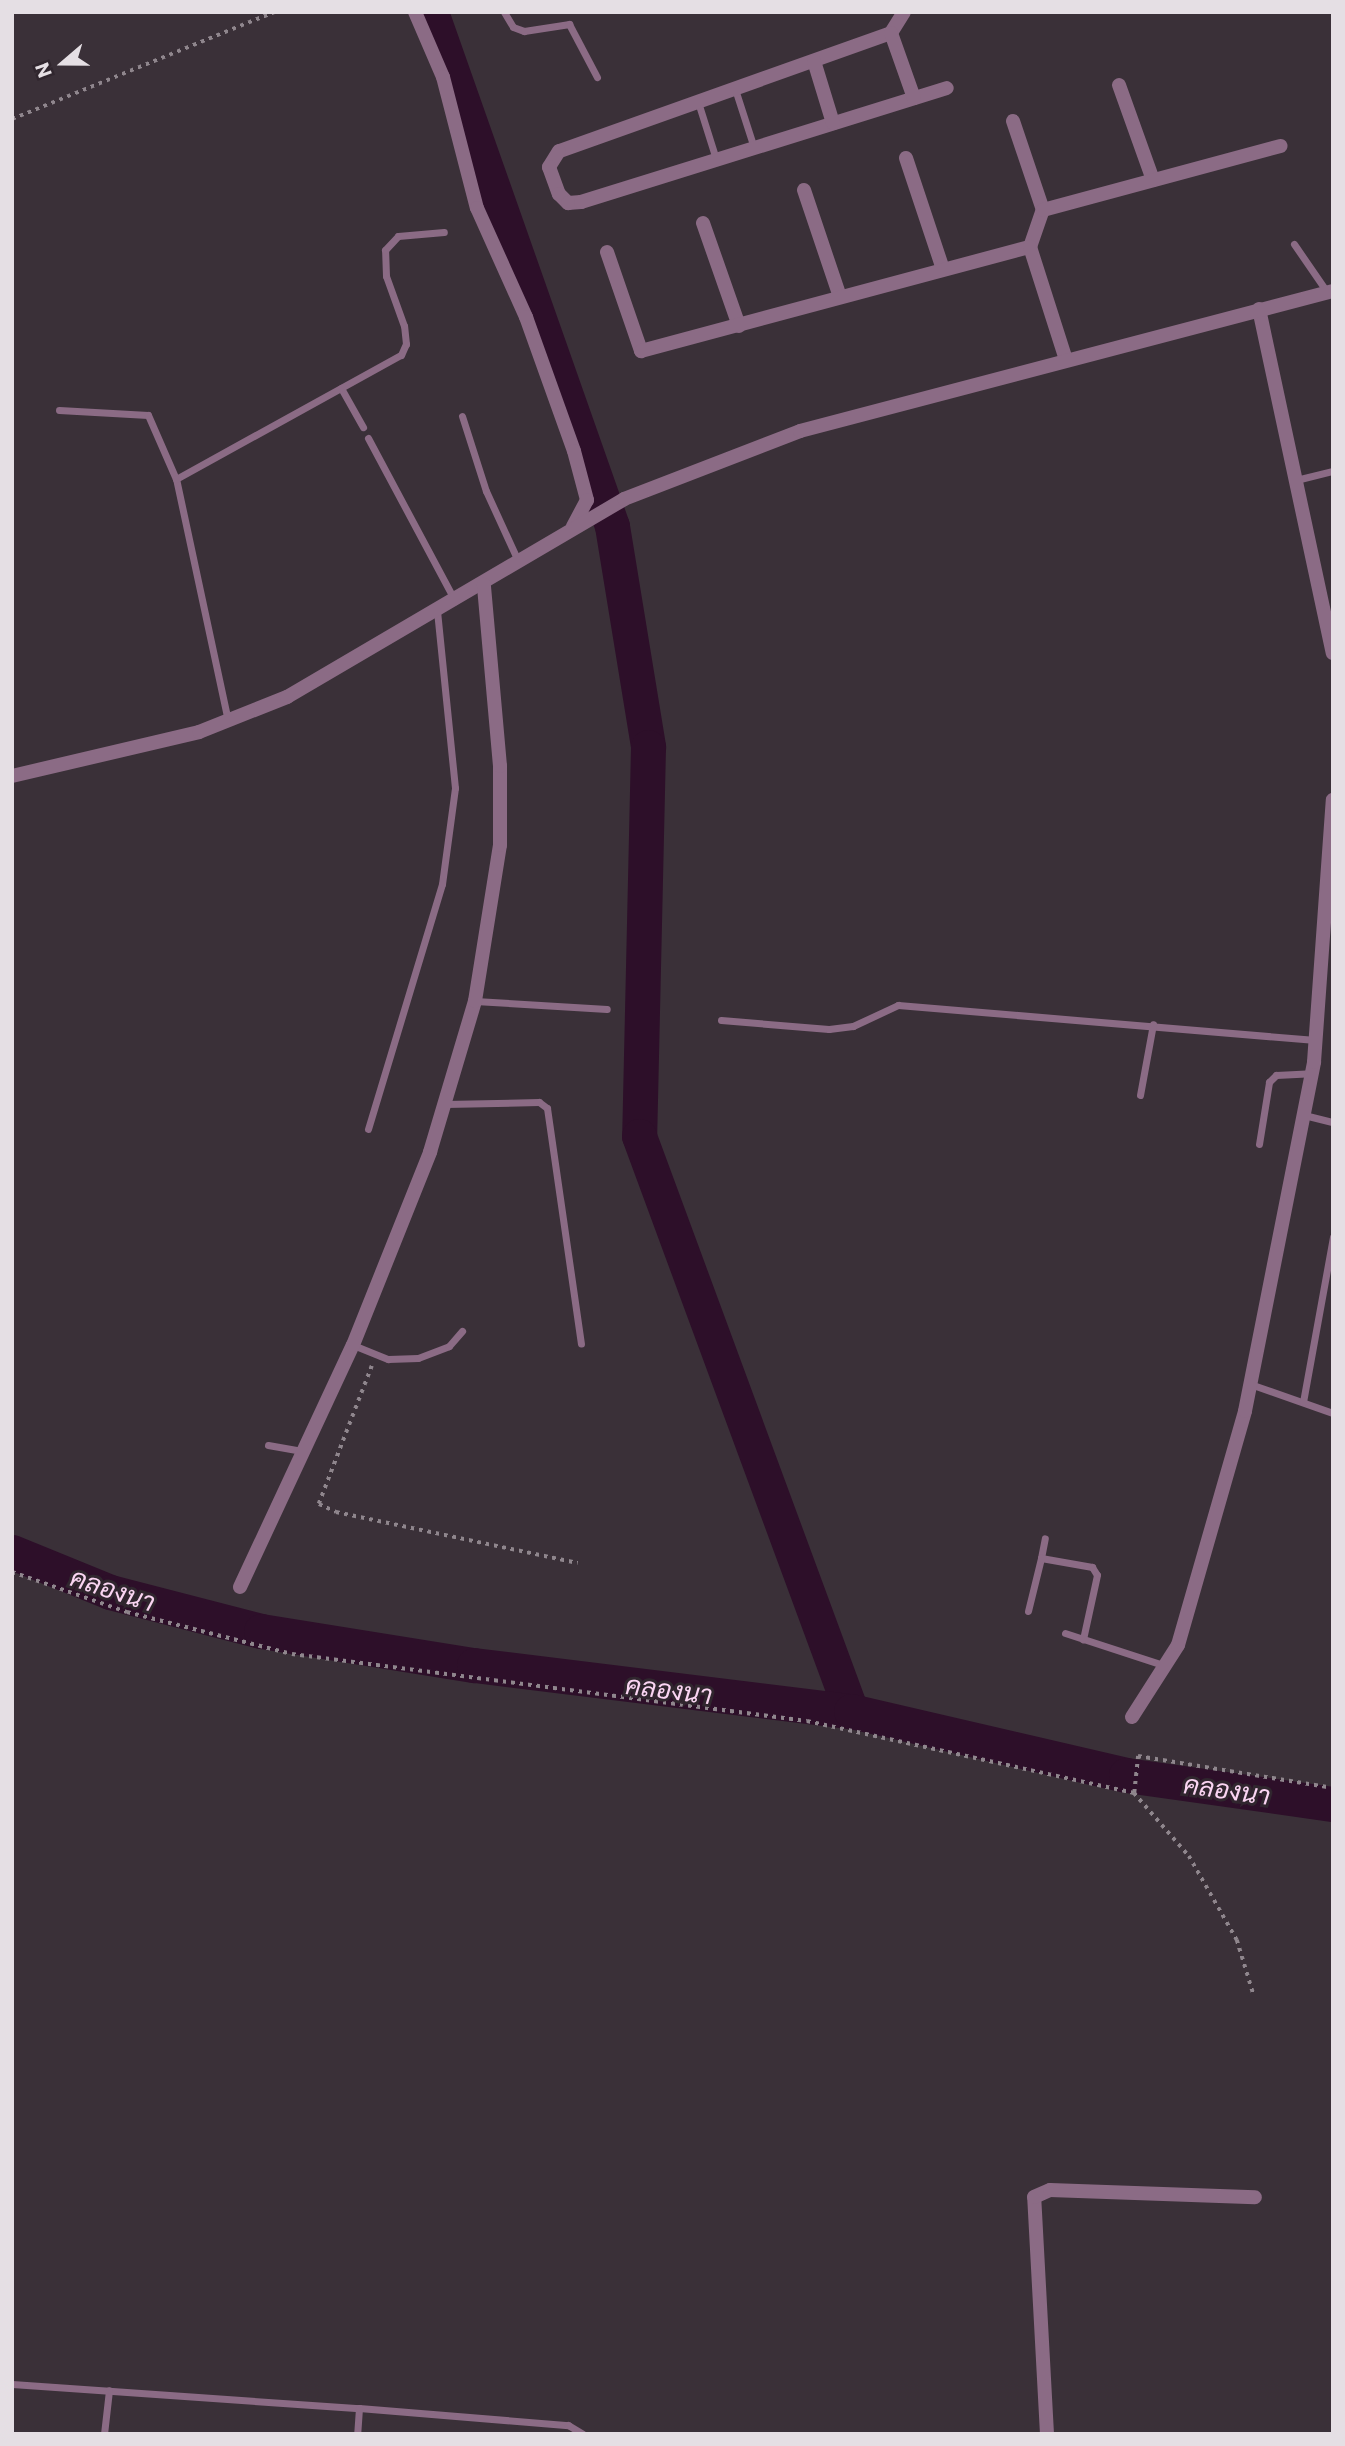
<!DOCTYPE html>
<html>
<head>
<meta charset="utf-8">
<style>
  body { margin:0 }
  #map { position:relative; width:1345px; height:2446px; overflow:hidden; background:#3a3038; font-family:Commissioner,Sarabun,sans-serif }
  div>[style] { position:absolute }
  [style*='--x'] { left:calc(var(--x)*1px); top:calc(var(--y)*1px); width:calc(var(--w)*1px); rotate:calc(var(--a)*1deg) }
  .river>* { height:35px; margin:-17.5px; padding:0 17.5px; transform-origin:17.5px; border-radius:17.5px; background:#2d0f29 }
  .path>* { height:3.5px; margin-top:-1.75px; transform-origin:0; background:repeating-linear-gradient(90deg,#8f868d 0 3.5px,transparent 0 8.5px) }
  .service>* { height:7px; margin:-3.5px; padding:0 3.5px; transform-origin:3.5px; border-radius:3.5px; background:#8b6b85 }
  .minor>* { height:14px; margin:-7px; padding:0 7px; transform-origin:7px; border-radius:7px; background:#8b6b85 }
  span { translate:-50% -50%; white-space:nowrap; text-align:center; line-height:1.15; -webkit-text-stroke:6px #30262e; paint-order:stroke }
  .water-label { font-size:26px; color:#fad5f2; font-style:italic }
  .frame { position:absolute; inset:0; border:14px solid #e5dfe4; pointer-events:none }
  .north { position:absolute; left:28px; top:28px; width:70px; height:70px; -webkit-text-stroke:5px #30262e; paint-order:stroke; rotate:250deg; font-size:19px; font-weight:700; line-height:28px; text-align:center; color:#e5dfe4 }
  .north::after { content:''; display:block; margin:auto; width:24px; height:32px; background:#e5dfe4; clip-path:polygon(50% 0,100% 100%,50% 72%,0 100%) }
</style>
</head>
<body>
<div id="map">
  <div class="river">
    <div style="--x:431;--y:12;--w:545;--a:70.6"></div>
    <div style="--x:612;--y:526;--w:224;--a:80.7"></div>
    <div style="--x:648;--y:747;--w:389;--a:91.3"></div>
    <div style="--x:639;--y:1136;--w:613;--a:69.76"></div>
    <div style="--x:12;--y:1552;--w:106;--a:22.2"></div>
    <div style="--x:110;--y:1592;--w:156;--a:14.5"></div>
    <div style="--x:261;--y:1631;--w:216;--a:9.1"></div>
    <div style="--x:474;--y:1665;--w:380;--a:7"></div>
    <div style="--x:851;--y:1711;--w:282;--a:13.1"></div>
    <div style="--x:1126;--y:1775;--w:209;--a:8"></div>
  </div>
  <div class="path">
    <div style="--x:12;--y:119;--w:283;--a:-22.2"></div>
    <div style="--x:372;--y:1366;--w:148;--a:111"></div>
    <div style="--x:319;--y:1504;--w:19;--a:25"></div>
    <div style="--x:336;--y:1512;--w:247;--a:11.9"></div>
    <div style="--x:12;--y:1572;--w:122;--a:19.2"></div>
    <div style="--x:127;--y:1612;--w:170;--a:14.3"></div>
    <div style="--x:292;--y:1654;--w:519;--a:7.41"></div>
    <div style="--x:807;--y:1721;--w:335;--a:12.4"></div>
    <div style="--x:1134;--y:1793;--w:84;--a:48.9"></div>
    <div style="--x:1189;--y:1856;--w:97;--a:60.3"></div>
    <div style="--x:1237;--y:1940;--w:59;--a:73.1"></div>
    <div style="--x:1134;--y:1793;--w:37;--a:-84"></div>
    <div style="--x:1138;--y:1756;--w:198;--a:9.3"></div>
  </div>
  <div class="service">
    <div style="--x:504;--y:12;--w:17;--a:59"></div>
    <div style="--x:513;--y:27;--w:12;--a:20"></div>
    <div style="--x:524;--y:31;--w:46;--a:-8.8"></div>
    <div style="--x:569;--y:24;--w:60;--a:62.2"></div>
    <div style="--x:735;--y:89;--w:62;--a:72.1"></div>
    <div style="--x:698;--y:102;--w:60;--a:72.5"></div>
    <div style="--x:1294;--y:244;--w:58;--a:55.5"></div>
    <div style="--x:341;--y:388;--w:45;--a:60.6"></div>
    <div style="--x:59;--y:410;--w:89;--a:3.2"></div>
    <div style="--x:148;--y:415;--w:70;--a:66.4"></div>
    <div style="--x:462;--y:416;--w:79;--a:72.3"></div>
    <div style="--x:486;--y:491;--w:79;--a:65.4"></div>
    <div style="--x:368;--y:438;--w:185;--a:61.9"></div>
    <div style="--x:1296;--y:480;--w:38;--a:-14"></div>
    <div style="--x:228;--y:721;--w:248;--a:-102.1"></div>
    <div style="--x:176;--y:479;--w:257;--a:-28.9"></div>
    <div style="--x:401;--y:355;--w:12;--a:-66"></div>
    <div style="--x:406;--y:344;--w:18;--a:-96"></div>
    <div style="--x:404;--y:326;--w:53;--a:-109.8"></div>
    <div style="--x:386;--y:276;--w:26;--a:-92"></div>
    <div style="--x:385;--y:250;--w:19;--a:-47"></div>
    <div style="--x:398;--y:236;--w:46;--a:-5"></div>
    <div style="--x:475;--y:1001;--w:132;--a:3.5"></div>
    <div style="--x:721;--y:1020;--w:108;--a:4.8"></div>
    <div style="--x:829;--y:1029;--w:24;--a:-7"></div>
    <div style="--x:853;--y:1026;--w:50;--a:-25"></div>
    <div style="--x:898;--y:1005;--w:419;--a:4.8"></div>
    <div style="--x:1140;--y:1095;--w:72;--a:-79.6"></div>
    <div style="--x:445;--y:1104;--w:94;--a:-1.2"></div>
    <div style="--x:539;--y:1102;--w:10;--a:37"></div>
    <div style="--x:547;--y:1108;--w:238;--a:81.8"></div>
    <div style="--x:1304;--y:1115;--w:30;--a:14"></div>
    <div style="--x:368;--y:1129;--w:256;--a:-73.2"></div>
    <div style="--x:442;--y:884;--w:97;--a:-82.3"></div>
    <div style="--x:455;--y:788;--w:177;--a:-95.8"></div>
    <div style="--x:1259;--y:1144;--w:63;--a:-80.8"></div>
    <div style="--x:1269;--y:1082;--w:10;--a:-45"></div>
    <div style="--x:1276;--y:1075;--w:35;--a:-3"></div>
    <div style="--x:353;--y:1345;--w:38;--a:22"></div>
    <div style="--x:388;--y:1359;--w:30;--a:-2"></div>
    <div style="--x:418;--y:1358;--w:33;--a:-21"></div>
    <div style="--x:449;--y:1346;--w:20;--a:-49"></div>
    <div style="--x:1250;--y:1384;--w:88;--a:19.3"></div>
    <div style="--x:1303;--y:1402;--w:168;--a:-79.7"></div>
    <div style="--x:268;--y:1445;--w:36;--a:10"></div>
    <div style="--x:1041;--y:1558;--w:20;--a:-79"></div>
    <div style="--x:1028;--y:1611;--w:55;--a:-76.2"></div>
    <div style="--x:1041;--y:1558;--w:52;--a:10"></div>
    <div style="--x:1092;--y:1567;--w:9;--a:58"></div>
    <div style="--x:1097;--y:1575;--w:66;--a:102.3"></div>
    <div style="--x:1065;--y:1633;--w:106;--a:18.1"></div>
    <div style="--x:12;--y:2384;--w:348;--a:4"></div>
    <div style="--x:359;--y:2408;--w:26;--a:94"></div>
    <div style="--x:359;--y:2408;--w:210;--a:4.7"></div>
    <div style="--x:568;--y:2425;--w:17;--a:31"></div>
    <div style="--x:104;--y:2434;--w:44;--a:-83.5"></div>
  </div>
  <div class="minor">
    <div style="--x:415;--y:12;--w:71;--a:66.7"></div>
    <div style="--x:443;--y:77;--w:135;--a:75.5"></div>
    <div style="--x:477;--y:208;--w:120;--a:65.8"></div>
    <div style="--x:526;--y:317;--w:142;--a:70.3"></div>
    <div style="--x:574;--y:451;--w:51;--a:75.1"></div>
    <div style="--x:587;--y:500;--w:30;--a:118"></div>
    <div style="--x:904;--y:12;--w:25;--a:122"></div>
    <div style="--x:891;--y:33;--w:352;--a:160.4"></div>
    <div style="--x:559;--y:151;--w:19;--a:122"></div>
    <div style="--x:549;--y:167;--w:29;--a:70"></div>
    <div style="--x:559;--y:194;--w:13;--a:45"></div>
    <div style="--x:568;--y:203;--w:13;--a:-4"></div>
    <div style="--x:581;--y:202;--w:383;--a:-17.3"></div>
    <div style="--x:891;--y:33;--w:69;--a:70.5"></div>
    <div style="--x:814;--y:61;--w:65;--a:73"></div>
    <div style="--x:1119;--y:85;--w:101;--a:70.3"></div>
    <div style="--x:1013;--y:121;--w:94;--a:71.4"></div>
    <div style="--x:906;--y:158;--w:117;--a:71.6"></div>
    <div style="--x:804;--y:190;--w:113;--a:71.4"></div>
    <div style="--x:703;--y:223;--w:109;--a:70.7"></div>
    <div style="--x:1030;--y:247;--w:39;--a:-71"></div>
    <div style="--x:1043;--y:210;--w:246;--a:-15.1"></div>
    <div style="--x:607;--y:252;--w:105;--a:71"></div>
    <div style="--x:641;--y:351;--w:403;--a:-15"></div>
    <div style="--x:1030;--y:247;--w:119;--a:72.3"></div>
    <div style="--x:1259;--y:309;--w:352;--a:77.9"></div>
    <div style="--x:12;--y:776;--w:192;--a:-13.2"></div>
    <div style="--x:199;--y:732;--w:95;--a:-21.7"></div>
    <div style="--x:287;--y:697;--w:391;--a:-30.4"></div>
    <div style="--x:624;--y:499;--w:189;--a:-21.1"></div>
    <div style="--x:800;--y:431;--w:551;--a:-14.72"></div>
    <div style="--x:240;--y:1587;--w:267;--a:-65"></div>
    <div style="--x:353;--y:1345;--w:208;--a:-68.2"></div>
    <div style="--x:430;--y:1152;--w:158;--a:-73.4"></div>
    <div style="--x:475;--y:1001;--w:158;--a:-80.9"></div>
    <div style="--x:500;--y:845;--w:79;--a:-90"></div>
    <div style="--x:500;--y:766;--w:182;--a:-95.1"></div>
    <div style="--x:1132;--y:1717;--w:85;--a:-57.4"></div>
    <div style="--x:1178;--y:1645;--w:243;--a:-74"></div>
    <div style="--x:1245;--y:1411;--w:356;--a:-78.8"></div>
    <div style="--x:1314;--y:1062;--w:263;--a:-85.9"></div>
    <div style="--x:1047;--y:2434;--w:237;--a:-93.1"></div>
    <div style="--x:1034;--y:2197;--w:17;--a:-24"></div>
    <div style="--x:1050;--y:2190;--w:205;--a:2"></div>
  </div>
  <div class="water-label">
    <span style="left:113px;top:1589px;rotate:18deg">คลองนา</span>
    <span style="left:669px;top:1689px;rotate:7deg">คลองนา</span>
    <span style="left:1227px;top:1789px;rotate:8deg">คลองนา</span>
  </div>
  <div class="frame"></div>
  <div class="north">N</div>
</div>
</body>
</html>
